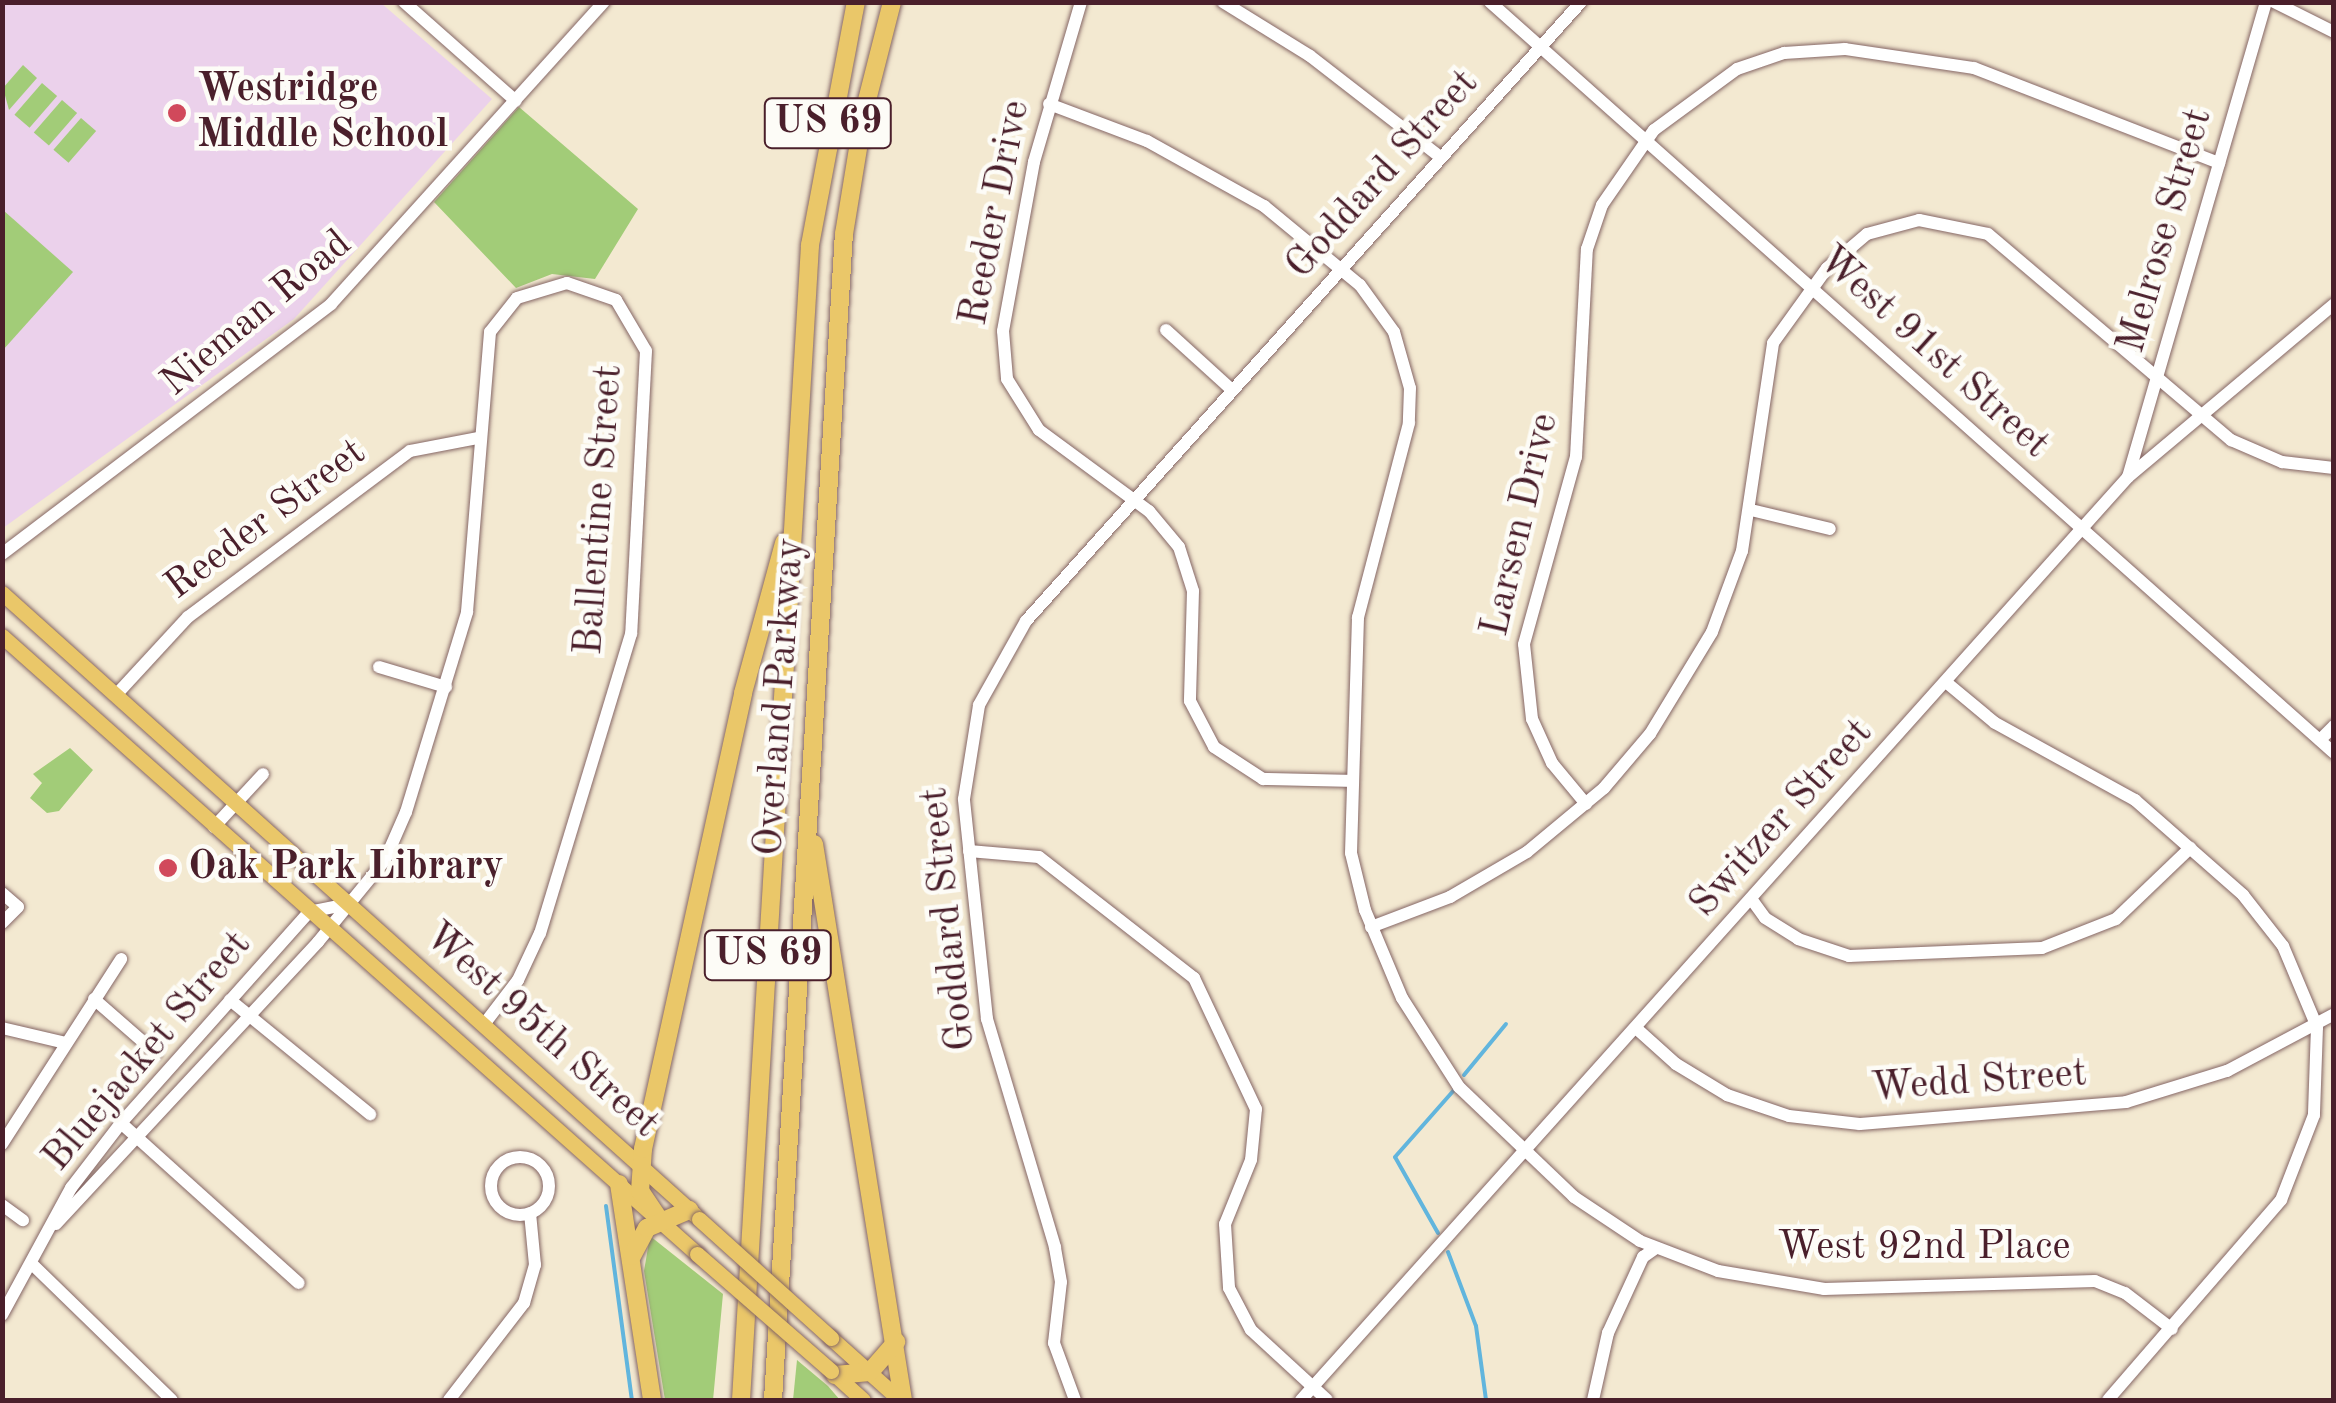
<!DOCTYPE html>
<html>
<head>
<meta charset="utf-8">
<style>
  body { margin:0 }
  #map { position:relative; width:2336px; height:1403px; overflow:hidden; background:#f3e9d1; font-family:"Old Standard TT",serif }
  div>[style] { position:absolute }
  [style*='--x'] { left:calc(var(--x)*1px); top:calc(var(--y)*1px); width:calc(var(--w)*1px); rotate:calc(var(--a)*1deg) }
  .built>* { inset:0; background:#ebd1eb }
  .green>* { inset:0; background:#a2cc78; transform-origin:0 0 }
  .stream>* { height:4px; margin:-2px; padding:0 2px; transform-origin:2px; border-radius:2px; background:#61b5dd }
  .roads { filter:drop-shadow(0 0 2px #856665) drop-shadow(0 0 2px #856665) }
  .minor>* { height:12px; margin:-6px; padding:0 6px; transform-origin:6px; border-radius:6px; background:#fff }
  .minor>.ring { margin:-6px; padding:0; box-sizing:content-box; background:none; border:12px solid #fff; border-radius:50% }
  .major>* { height:15px; margin:-7.5px; padding:0 7.5px; transform-origin:7.5px; border-radius:7.5px; background:#eac769 }
  .highway>* { height:18px; margin:-9px; padding:0 9px; transform-origin:9px; border-radius:9px; background:#eac769 }
  .bridges { filter:drop-shadow(0 0 2px #856665) drop-shadow(0 0 2px #856665) }
  .major-bridge>* { height:15px; margin:-7.5px; padding:0 7.5px; transform-origin:7.5px; border-radius:7.5px; background:#eac769 }
  .dots>* { width:28px; height:28px; translate:-50% -50%; box-sizing:border-box; border:5px solid #fdfcf7; border-radius:50% }
  span { translate:-50% -50%; white-space:nowrap; text-align:center; line-height:1.15; -webkit-text-stroke:9px #fdfcf7; paint-order:stroke }
  .shield-label span { padding:2px 8px; background:#fdfcf7; border:2px solid; border-radius:8px; -webkit-text-stroke-width:0 }
  .shield-label { font-size:38px; color:#4a1f2b; font-weight:700 }
  .poi-label { font-size:40px; color:#4a1f2b; font-weight:700 }
  .left { translate:0 -50%; text-align:left }
  .street-label { font-size:40px; color:#4a1f2b }
  .frame { position:absolute; inset:0; border:5px solid #4a1f2b; pointer-events:none }
</style>
</head>
<body>
<div id="map">
  <div class="built">
    <div style="clip-path:polygon(3px 3px,381px 3px,492px 99px,294px 319px,3px 528px)"></div>
  </div>
  <div class="green">
    <div style="clip-path:polygon(23px 65px,37px 78px,9px 110px,3px 88px)"></div>
    <div style="left:42px;top:83px;width:20px;height:42px;rotate:41deg"></div>
    <div style="left:62px;top:100px;width:20px;height:43px;rotate:41deg"></div>
    <div style="clip-path:polygon(519px 107px,638px 209px,595px 279px,552px 274px,516px 288px,434px 202px)"></div>
    <div style="left:81px;top:118px;width:20px;height:42px;rotate:41deg"></div>
    <div style="clip-path:polygon(3px 210px,73px 272px,3px 350px)"></div>
    <div style="clip-path:polygon(70px 748px,93px 770px,59px 811px,47px 813px,30px 798px,42px 783px,33px 774px)"></div>
    <div style="clip-path:polygon(650px 1236px,723px 1294px,713px 1400px,665px 1400px,644px 1271px)"></div>
    <div style="clip-path:polygon(797px 1360px,828px 1386px,840px 1400px,793px 1400px)"></div>
  </div>
  <div class="stream">
    <div style="--x:1464;--y:1075;--w:66;--a:-50.5"></div>
    <div style="--x:606;--y:1206;--w:196;--a:82.4"></div>
    <div style="--x:1438;--y:1233;--w:87;--a:-119.5"></div>
    <div style="--x:1395;--y:1157;--w:89;--a:-48.6"></div>
    <div style="--x:1448;--y:1252;--w:79;--a:69.3"></div>
    <div style="--x:1476;--y:1326;--w:75;--a:82.3"></div>
  </div>
  <div class="roads">
    <div class="minor">
      <div style="--x:404;--y:2;--w:149;--a:41.5"></div>
      <div style="--x:1081;--y:2;--w:167;--a:106.4"></div>
      <div style="--x:1034;--y:162;--w:172;--a:100.4"></div>
      <div style="--x:1003;--y:331;--w:48;--a:85.2"></div>
      <div style="--x:1007;--y:379;--w:60;--a:57.9"></div>
      <div style="--x:1039;--y:430;--w:137;--a:36.4"></div>
      <div style="--x:1149;--y:511;--w:47;--a:50.2"></div>
      <div style="--x:1179;--y:547;--w:46;--a:72.3"></div>
      <div style="--x:1193;--y:591;--w:110;--a:91.6"></div>
      <div style="--x:1190;--y:701;--w:52;--a:62.4"></div>
      <div style="--x:1214;--y:747;--w:59;--a:33.1"></div>
      <div style="--x:1263;--y:779;--w:87;--a:1.3"></div>
      <div style="--x:1223;--y:2;--w:102;--a:31.8"></div>
      <div style="--x:1310;--y:56;--w:165;--a:37.8"></div>
      <div style="--x:1490;--y:2;--w:1130;--a:41.66"></div>
      <div style="--x:2274;--y:2;--w:67;--a:26.6"></div>
      <div style="--x:1049;--y:104;--w:105;--a:20.7"></div>
      <div style="--x:1147;--y:141;--w:134;--a:29.1"></div>
      <div style="--x:1264;--y:206;--w:124;--a:39.5"></div>
      <div style="--x:1360;--y:285;--w:58;--a:54.1"></div>
      <div style="--x:1394;--y:332;--w:58;--a:74.1"></div>
      <div style="--x:1410;--y:388;--w:35;--a:92"></div>
      <div style="--x:1409;--y:423;--w:201;--a:104.7"></div>
      <div style="--x:1358;--y:617;--w:236;--a:91.7"></div>
      <div style="--x:1351;--y:853;--w:59;--a:76.2"></div>
      <div style="--x:1365;--y:910;--w:95;--a:67.2"></div>
      <div style="--x:1402;--y:998;--w:106;--a:57.4"></div>
      <div style="--x:1459;--y:1087;--w:159;--a:43.7"></div>
      <div style="--x:1574;--y:1197;--w:79;--a:33.7"></div>
      <div style="--x:1640;--y:1241;--w:84;--a:21"></div>
      <div style="--x:1718;--y:1271;--w:108;--a:9.6"></div>
      <div style="--x:1824;--y:1289;--w:271;--a:-1.7"></div>
      <div style="--x:2095;--y:1281;--w:32;--a:22"></div>
      <div style="--x:2125;--y:1293;--w:59;--a:37.5"></div>
      <div style="--x:1166;--y:330;--w:89;--a:42.3"></div>
      <div style="--x:2128;--y:477;--w:495;--a:-73.8"></div>
      <div style="--x:1751;--y:510;--w:81;--a:13.5"></div>
      <div style="--x:2;--y:554;--w:413;--a:-37.2"></div>
      <div style="--x:331;--y:304;--w:407;--a:-47.9"></div>
      <div style="--x:379;--y:667;--w:70;--a:16.6"></div>
      <div style="--x:1947;--y:683;--w:62;--a:39.8"></div>
      <div style="--x:1995;--y:723;--w:160;--a:28.8"></div>
      <div style="--x:2135;--y:800;--w:144;--a:41.3"></div>
      <div style="--x:2243;--y:895;--w:65;--a:51.9"></div>
      <div style="--x:2283;--y:946;--w:88;--a:67.2"></div>
      <div style="--x:2317;--y:1027;--w:88;--a:92"></div>
      <div style="--x:2314;--y:1115;--w:91;--a:111.2"></div>
      <div style="--x:2281;--y:1200;--w:264;--a:130.9"></div>
      <div style="--x:116;--y:695;--w:106;--a:-47.3"></div>
      <div style="--x:188;--y:617;--w:277;--a:-36.8"></div>
      <div style="--x:410;--y:451;--w:69;--a:-10.8"></div>
      <div style="--x:2320;--y:740;--w:20;--a:-45"></div>
      <div style="--x:1586;--y:804;--w:53;--a:-129.7"></div>
      <div style="--x:1552;--y:763;--w:48;--a:-114.4"></div>
      <div style="--x:1532;--y:719;--w:75;--a:-96.1"></div>
      <div style="--x:1524;--y:644;--w:194;--a:-74.5"></div>
      <div style="--x:1576;--y:457;--w:208;--a:-87"></div>
      <div style="--x:1587;--y:249;--w:46;--a:-71.2"></div>
      <div style="--x:1602;--y:205;--w:91;--a:-55.3"></div>
      <div style="--x:1654;--y:130;--w:103;--a:-36.3"></div>
      <div style="--x:1737;--y:69;--w:50;--a:-18.8"></div>
      <div style="--x:1784;--y:53;--w:61;--a:-3.8"></div>
      <div style="--x:1845;--y:49;--w:130;--a:8.4"></div>
      <div style="--x:1974;--y:68;--w:263;--a:21.2"></div>
      <div style="--x:214;--y:827;--w:72;--a:-47.2"></div>
      <div style="--x:969;--y:851;--w:70;--a:4.9"></div>
      <div style="--x:1039;--y:857;--w:197;--a:38"></div>
      <div style="--x:1194;--y:978;--w:145;--a:64.7"></div>
      <div style="--x:1256;--y:1109;--w:51;--a:95.6"></div>
      <div style="--x:1251;--y:1160;--w:69;--a:112.1"></div>
      <div style="--x:1225;--y:1224;--w:64;--a:86.4"></div>
      <div style="--x:1229;--y:1288;--w:47;--a:62.4"></div>
      <div style="--x:1251;--y:1330;--w:103;--a:42.6"></div>
      <div style="--x:2;--y:893;--w:21;--a:41"></div>
      <div style="--x:18;--y:907;--w:23;--a:135"></div>
      <div style="--x:1752;--y:900;--w:22;--a:54"></div>
      <div style="--x:1765;--y:918;--w:39;--a:32"></div>
      <div style="--x:1798;--y:939;--w:54;--a:18.4"></div>
      <div style="--x:1849;--y:956;--w:193;--a:-2.4"></div>
      <div style="--x:2042;--y:948;--w:79;--a:-21.4"></div>
      <div style="--x:2116;--y:919;--w:103;--a:-43.8"></div>
      <div style="--x:1371;--y:927;--w:85;--a:-20.8"></div>
      <div style="--x:1450;--y:897;--w:89;--a:-30.3"></div>
      <div style="--x:1527;--y:852;--w:100;--a:-39.7"></div>
      <div style="--x:1604;--y:788;--w:71;--a:-49.6"></div>
      <div style="--x:1650;--y:734;--w:119;--a:-58.7"></div>
      <div style="--x:1712;--y:632;--w:86;--a:-69.7"></div>
      <div style="--x:1742;--y:551;--w:210;--a:-81.5"></div>
      <div style="--x:1773;--y:343;--w:92;--a:-54.2"></div>
      <div style="--x:1827;--y:268;--w:52;--a:-40.4"></div>
      <div style="--x:1867;--y:234;--w:54;--a:-15.1"></div>
      <div style="--x:1919;--y:220;--w:70;--a:11.5"></div>
      <div style="--x:1988;--y:234;--w:319;--a:40.3"></div>
      <div style="--x:2231;--y:440;--w:56;--a:23.3"></div>
      <div style="--x:2282;--y:462;--w:52;--a:6.6"></div>
      <div style="--x:94;--y:999;--w:82;--a:41.1"></div>
      <div style="--x:230;--y:1000;--w:181;--a:39.2"></div>
      <div style="--x:2;--y:1028;--w:66;--a:13.2"></div>
      <div style="--x:1637;--y:1029;--w:52;--a:41.9"></div>
      <div style="--x:1676;--y:1064;--w:60;--a:31.3"></div>
      <div style="--x:1727;--y:1095;--w:65;--a:18.7"></div>
      <div style="--x:1789;--y:1116;--w:71;--a:6.4"></div>
      <div style="--x:1860;--y:1124;--w:267;--a:-4.7"></div>
      <div style="--x:2126;--y:1102;--w:106;--a:-17.1"></div>
      <div style="--x:2227;--y:1071;--w:121;--a:-28"></div>
      <div style="--x:121;--y:1123;--w:239;--a:42"></div>
      <div style="--x:2;--y:1144;--w:220;--a:-57.2"></div>
      <div class="ring" style="left:491px;top:1157px;width:46px;height:46px"></div>
      <div style="--x:2;--y:1205;--w:26;--a:36"></div>
      <div style="--x:56;--y:1224;--w:385;--a:-47.1"></div>
      <div style="--x:318;--y:942;--w:106;--a:-50.7"></div>
      <div style="--x:385;--y:860;--w:52;--a:-66.4"></div>
      <div style="--x:406;--y:812;--w:209;--a:-73"></div>
      <div style="--x:467;--y:612;--w:281;--a:-85.3"></div>
      <div style="--x:490;--y:332;--w:43;--a:-51.5"></div>
      <div style="--x:517;--y:298;--w:52;--a:-16.7"></div>
      <div style="--x:567;--y:283;--w:52;--a:19.1"></div>
      <div style="--x:616;--y:300;--w:59;--a:59.5"></div>
      <div style="--x:646;--y:351;--w:283;--a:93"></div>
      <div style="--x:631;--y:634;--w:313;--a:106.9"></div>
      <div style="--x:540;--y:933;--w:52;--a:115.1"></div>
      <div style="--x:518;--y:980;--w:54;--a:127.5"></div>
      <div style="--x:32;--y:1264;--w:195;--a:44.2"></div>
      <div style="--x:2;--y:1315;--w:145;--a:-61.5"></div>
      <div style="--x:71;--y:1188;--w:82;--a:-52.4"></div>
      <div style="--x:121;--y:1123;--w:283;--a:-48.3"></div>
      <div style="--x:309;--y:912;--w:41;--a:-11.3"></div>
      <div style="--x:449;--y:1400;--w:123;--a:-52.3"></div>
      <div style="--x:524;--y:1303;--w:40;--a:-74"></div>
      <div style="--x:535;--y:1265;--w:52;--a:-95.5"></div>
      <div style="--x:1075;--y:1400;--w:61;--a:-110.2"></div>
      <div style="--x:1054;--y:1343;--w:61;--a:-83.5"></div>
      <div style="--x:1061;--y:1282;--w:36;--a:-100"></div>
      <div style="--x:1055;--y:1247;--w:238;--a:-106.6"></div>
      <div style="--x:987;--y:1019;--w:221;--a:-96"></div>
      <div style="--x:964;--y:799;--w:95;--a:-80.9"></div>
      <div style="--x:979;--y:705;--w:96;--a:-60.8"></div>
      <div style="--x:1026;--y:621;--w:831;--a:-48.12"></div>
      <div style="--x:1301;--y:1400;--w:1239;--a:-48.14"></div>
      <div style="--x:2128;--y:477;--w:269;--a:-40"></div>
      <div style="--x:1593;--y:1400;--w:69;--a:-77.4"></div>
      <div style="--x:1608;--y:1333;--w:84;--a:-65.3"></div>
      <div style="--x:1643;--y:1257;--w:16;--a:-35"></div>
    </div>
    <div class="major">
      <div style="--x:2;--y:593;--w:931;--a:41.91"></div>
      <div style="--x:2;--y:636;--w:930;--a:41.64"></div>
      <div style="--x:831;--y:1338;--w:93;--a:41.9"></div>
      <div style="--x:831;--y:1371;--w:43;--a:42.2"></div>
    </div>
    <div class="highway">
      <div style="--x:814;--y:844;--w:563;--a:80.91"></div>
      <div style="--x:619;--y:1184;--w:219;--a:81.3"></div>
      <div style="--x:659;--y:1219;--w:34;--a:-124"></div>
      <div style="--x:640;--y:1191;--w:42;--a:-85.9"></div>
      <div style="--x:643;--y:1149;--w:467;--a:-77.6"></div>
      <div style="--x:743;--y:693;--w:156;--a:-74.7"></div>
      <div style="--x:632;--y:1256;--w:32;--a:-62"></div>
      <div style="--x:647;--y:1228;--w:46;--a:-23.2"></div>
      <div style="--x:835;--y:1375;--w:35;--a:-5"></div>
      <div style="--x:870;--y:1372;--w:40;--a:-49"></div>
      <div style="--x:741;--y:1400;--w:1157;--a:-86.58"></div>
      <div style="--x:810;--y:245;--w:247;--a:-79.3"></div>
      <div style="--x:773;--y:1400;--w:1168;--a:-86.52"></div>
      <div style="--x:844;--y:234;--w:124;--a:-80.7"></div>
      <div style="--x:864;--y:112;--w:114;--a:-75.7"></div>
    </div>
  </div>
  <div class="bridges">
    <div class="major-bridge">
      <div style="--x:699;--y:1219;--w:178;--a:42"></div>
      <div style="--x:697;--y:1254;--w:178;--a:41.1"></div>
    </div>
  </div>
  <div class="dots">
    <div style="left:177px;top:113px;background:#d1495b"></div>
    <div style="left:168px;top:868px;background:#d1495b"></div>
  </div>
  <div class="shield-label">
    <span style="left:828px;top:123px">US 69</span>
    <span style="left:768px;top:955px">US 69</span>
  </div>
  <div class="poi-label">
    <span class="left" style="left:197px;top:113px">Westridge<br>Middle School</span>
    <span class="left" style="left:188px;top:868px">Oak Park Library</span>
  </div>
  <div class="street-label">
    <span style="left:1383px;top:175px;rotate:-48deg">Goddard Street</span>
    <span style="left:996px;top:213px;rotate:-79deg">Reeder Drive</span>
    <span style="left:2166px;top:231px;rotate:-74deg">Melrose Street</span>
    <span style="left:257px;top:314px;rotate:-40deg">Nieman Road</span>
    <span style="left:1933px;top:353px;rotate:42deg">West 91st Street</span>
    <span style="left:600px;top:510px;rotate:-86deg">Ballentine Street</span>
    <span style="left:266px;top:520px;rotate:-37deg">Reeder Street</span>
    <span style="left:1521px;top:525px;rotate:-77deg">Larsen Drive</span>
    <span style="left:781px;top:697px;rotate:-86deg">Overland Parkway</span>
    <span style="left:1782px;top:819px;rotate:-48deg">Switzer Street</span>
    <span style="left:949px;top:919px;rotate:-96deg">Goddard Street</span>
    <span style="left:541px;top:1031px;rotate:42deg">West 95th Street</span>
    <span style="left:148px;top:1052px;rotate:-50deg">Bluejacket Street</span>
    <span style="left:1979px;top:1082px;rotate:-4deg">Wedd Street</span>
    <span style="left:1924px;top:1248px">West 92nd Place</span>
  </div>
  <div class="frame"></div>
</div>
</body>
</html>
